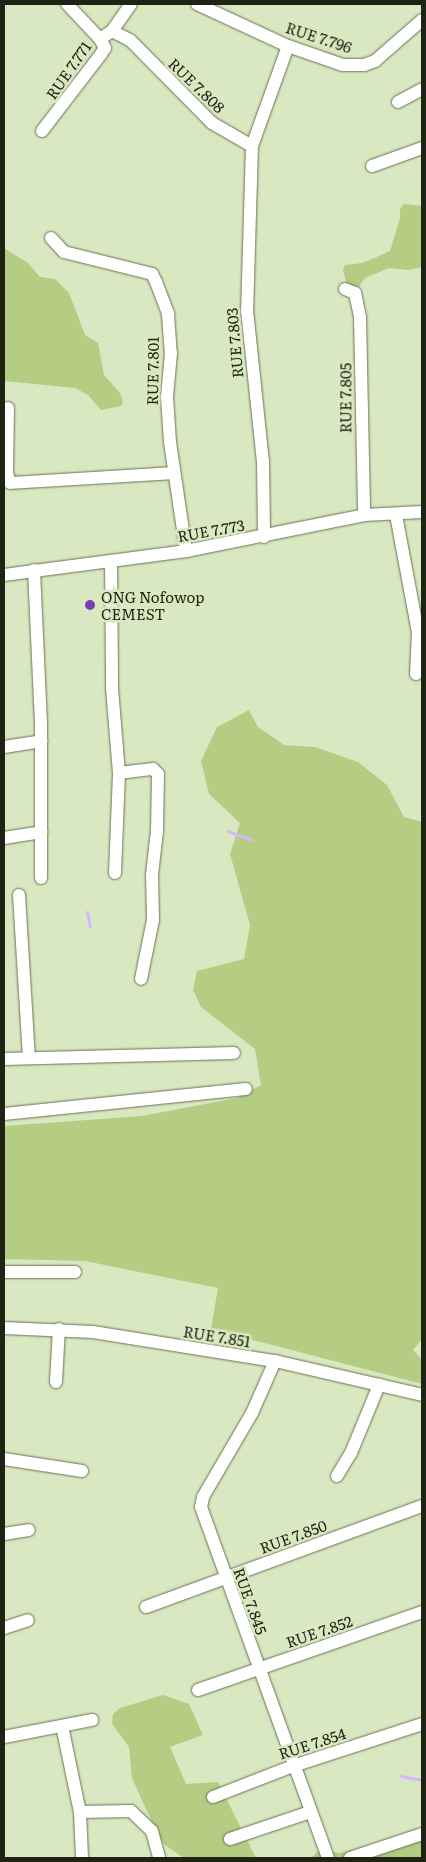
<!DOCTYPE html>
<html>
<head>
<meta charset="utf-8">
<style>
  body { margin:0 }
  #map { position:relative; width:426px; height:1862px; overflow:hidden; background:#dae8c2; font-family:Literata,serif }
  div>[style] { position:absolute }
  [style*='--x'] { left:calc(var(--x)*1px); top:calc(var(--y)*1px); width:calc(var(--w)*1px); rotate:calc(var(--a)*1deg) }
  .green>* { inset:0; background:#b4cd83 }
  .stream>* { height:3px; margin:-1.5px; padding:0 1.5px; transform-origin:1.5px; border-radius:1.5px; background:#d5b7fd }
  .roads { filter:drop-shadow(0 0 1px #677351) drop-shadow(0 0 1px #677351) }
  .street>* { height:12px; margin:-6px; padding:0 6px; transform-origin:6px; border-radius:6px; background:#fff }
  .dots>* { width:14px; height:14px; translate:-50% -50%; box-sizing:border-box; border:2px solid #dae8c2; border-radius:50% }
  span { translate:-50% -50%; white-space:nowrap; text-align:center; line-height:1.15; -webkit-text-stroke:5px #dae8c2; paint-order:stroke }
  .street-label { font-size:15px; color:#1e2314 }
  .poi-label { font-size:15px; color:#1e2314 }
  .left { translate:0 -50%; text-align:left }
  .frame { position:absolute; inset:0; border:5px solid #1e2314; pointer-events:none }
</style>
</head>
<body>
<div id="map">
  <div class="green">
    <div style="clip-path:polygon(404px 204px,422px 206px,422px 267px,408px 270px,389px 268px,365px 278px,356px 290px,348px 289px,343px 270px,345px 265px,363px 263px,390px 251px,400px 218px,400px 209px)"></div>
    <div style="clip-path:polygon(4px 248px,28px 263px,40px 277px,55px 279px,69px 293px,85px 335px,98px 343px,104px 375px,120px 393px,123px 402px,121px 406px,101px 410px,88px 395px,75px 388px,4px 381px)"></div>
    <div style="clip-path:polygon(249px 710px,258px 727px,284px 745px,315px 747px,358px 762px,387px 785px,404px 817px,422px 822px,422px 1339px,413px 1350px,422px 1360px,422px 1384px,211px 1329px,218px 1288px,85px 1261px,4px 1259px,4px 1126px,142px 1116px,237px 1098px,261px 1085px,255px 1049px,201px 1007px,193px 990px,197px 971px,244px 959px,250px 925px,230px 854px,240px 823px,209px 794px,201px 761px,217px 727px)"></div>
    <div style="clip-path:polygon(163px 1695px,189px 1704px,203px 1735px,170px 1747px,186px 1784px,218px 1782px,256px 1858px,184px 1858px,165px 1845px,157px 1833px,132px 1778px,129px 1747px,112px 1724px,113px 1714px,120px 1708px)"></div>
    <div style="clip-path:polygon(422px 1834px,422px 1858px,311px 1858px,320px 1849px,339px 1853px)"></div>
  </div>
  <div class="stream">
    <div style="--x:228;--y:831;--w:25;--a:21"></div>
    <div style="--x:87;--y:912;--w:15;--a:79"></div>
    <div style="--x:401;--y:1776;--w:20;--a:11"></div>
  </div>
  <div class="roads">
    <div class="street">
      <div style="--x:67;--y:4;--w:48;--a:46.7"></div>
      <div style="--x:197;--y:4;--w:100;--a:24.8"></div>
      <div style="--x:288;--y:46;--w:58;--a:19.1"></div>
      <div style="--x:343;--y:65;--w:21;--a:0"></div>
      <div style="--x:364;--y:65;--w:12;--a:-20"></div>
      <div style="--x:375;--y:61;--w:62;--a:-41.1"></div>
      <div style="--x:112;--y:31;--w:20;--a:27"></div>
      <div style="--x:130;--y:40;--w:117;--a:45.3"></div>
      <div style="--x:212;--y:123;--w:46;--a:29.9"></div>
      <div style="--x:252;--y:146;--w:106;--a:-70.2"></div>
      <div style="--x:398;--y:102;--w:27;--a:-28"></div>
      <div style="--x:42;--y:131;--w:97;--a:-52.5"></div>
      <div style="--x:101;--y:54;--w:7;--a:-56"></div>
      <div style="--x:105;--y:48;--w:10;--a:-119"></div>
      <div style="--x:100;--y:39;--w:14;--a:-34"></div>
      <div style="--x:112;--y:31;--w:33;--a:-55"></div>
      <div style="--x:252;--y:146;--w:164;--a:91.7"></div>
      <div style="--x:247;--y:310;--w:152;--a:84"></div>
      <div style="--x:263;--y:461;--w:76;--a:89.2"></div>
      <div style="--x:372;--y:166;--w:53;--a:-19.8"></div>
      <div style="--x:51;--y:238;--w:19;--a:47"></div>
      <div style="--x:64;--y:252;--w:91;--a:14"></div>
      <div style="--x:152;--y:274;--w:9;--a:63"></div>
      <div style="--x:156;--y:282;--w:34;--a:69"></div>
      <div style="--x:168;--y:314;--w:39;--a:86"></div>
      <div style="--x:171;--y:353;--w:44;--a:95.2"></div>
      <div style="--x:167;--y:397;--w:45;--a:86.2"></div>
      <div style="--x:170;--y:442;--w:110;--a:81.6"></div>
      <div style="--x:345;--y:289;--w:11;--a:22"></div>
      <div style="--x:355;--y:293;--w:25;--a:78"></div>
      <div style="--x:360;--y:317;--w:198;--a:88.8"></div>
      <div style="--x:8;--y:408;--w:65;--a:90.9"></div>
      <div style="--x:7;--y:473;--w:10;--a:73"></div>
      <div style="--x:10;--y:483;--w:163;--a:-3.5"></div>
      <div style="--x:396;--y:515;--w:119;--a:79.4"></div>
      <div style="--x:418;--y:632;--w:42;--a:92.7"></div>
      <div style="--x:111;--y:562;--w:126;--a:89.5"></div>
      <div style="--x:112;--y:688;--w:85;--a:85.3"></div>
      <div style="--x:119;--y:773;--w:100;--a:92.3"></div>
      <div style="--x:34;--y:570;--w:154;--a:87.4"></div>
      <div style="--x:41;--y:724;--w:154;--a:90"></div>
      <div style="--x:4;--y:575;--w:184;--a:-7.5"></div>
      <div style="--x:186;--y:551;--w:182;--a:-11.4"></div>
      <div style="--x:364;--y:515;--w:58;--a:-3"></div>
      <div style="--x:4;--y:747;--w:38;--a:-9"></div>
      <div style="--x:119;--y:773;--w:34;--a:-7"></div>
      <div style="--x:153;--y:769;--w:7;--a:45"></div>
      <div style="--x:158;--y:774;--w:57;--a:91"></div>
      <div style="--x:157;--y:831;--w:44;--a:96.5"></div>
      <div style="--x:152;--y:875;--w:45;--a:88.7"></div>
      <div style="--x:153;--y:920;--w:60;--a:101.5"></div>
      <div style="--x:4;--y:838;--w:38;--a:-9"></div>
      <div style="--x:19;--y:895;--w:163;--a:86.5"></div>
      <div style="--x:4;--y:1059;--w:230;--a:-1.5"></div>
      <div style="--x:4;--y:1114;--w:243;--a:-5.9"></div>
      <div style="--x:4;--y:1272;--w:71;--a:0"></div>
      <div style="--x:4;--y:1328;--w:89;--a:2.6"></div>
      <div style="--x:93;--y:1332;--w:184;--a:9.1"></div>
      <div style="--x:275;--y:1361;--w:151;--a:13"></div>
      <div style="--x:275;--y:1361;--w:57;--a:113.9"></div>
      <div style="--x:252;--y:1413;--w:97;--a:120.3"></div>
      <div style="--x:203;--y:1497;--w:10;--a:101"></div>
      <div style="--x:201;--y:1507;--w:373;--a:70.1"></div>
      <div style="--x:56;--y:1382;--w:53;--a:-86.8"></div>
      <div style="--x:4;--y:1459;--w:79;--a:8.7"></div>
      <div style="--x:337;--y:1476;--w:27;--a:-59"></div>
      <div style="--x:351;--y:1453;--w:74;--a:-67.6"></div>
      <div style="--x:4;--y:1534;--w:25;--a:-9"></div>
      <div style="--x:146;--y:1607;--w:294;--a:-20.1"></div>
      <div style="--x:4;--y:1628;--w:25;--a:-18"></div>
      <div style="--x:198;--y:1690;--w:237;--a:-19.2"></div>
      <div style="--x:62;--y:1726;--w:88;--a:78.2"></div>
      <div style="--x:80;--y:1812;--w:46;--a:87.5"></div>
      <div style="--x:4;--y:1737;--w:90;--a:-10.9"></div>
      <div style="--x:213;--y:1797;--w:86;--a:-21.2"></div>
      <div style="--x:293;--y:1766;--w:136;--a:-18"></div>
      <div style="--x:80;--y:1812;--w:51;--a:-1.1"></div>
      <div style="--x:131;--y:1811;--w:29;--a:44"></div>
      <div style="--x:152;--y:1831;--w:28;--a:75"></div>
      <div style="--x:230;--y:1839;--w:84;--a:-18.6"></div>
      <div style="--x:350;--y:1858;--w:76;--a:-18.4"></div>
    </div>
  </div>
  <div class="dots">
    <div style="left:90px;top:605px;background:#793eb3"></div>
  </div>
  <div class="street-label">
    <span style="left:319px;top:37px;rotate:18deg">RUE 7.796</span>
    <span style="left:68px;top:70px;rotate:-55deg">RUE 7.771</span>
    <span style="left:197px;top:85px;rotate:44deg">RUE 7.808</span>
    <span style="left:234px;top:343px;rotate:-95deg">RUE 7.803</span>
    <span style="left:152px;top:371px;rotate:-89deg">RUE 7.801</span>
    <span style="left:345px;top:398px;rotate:-90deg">RUE 7.805</span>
    <span style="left:211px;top:530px;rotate:-10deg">RUE 7.773</span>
    <span style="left:217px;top:1336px;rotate:9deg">RUE 7.851</span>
    <span style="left:293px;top:1536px;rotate:-20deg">RUE 7.850</span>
    <span style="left:251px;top:1601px;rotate:70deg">RUE 7.845</span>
    <span style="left:319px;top:1631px;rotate:-19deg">RUE 7.852</span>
    <span style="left:312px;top:1743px;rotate:-18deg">RUE 7.854</span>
  </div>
  <div class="poi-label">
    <span class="left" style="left:101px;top:605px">ONG Nofowop<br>CEMEST</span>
  </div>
  <div class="frame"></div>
</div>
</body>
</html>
